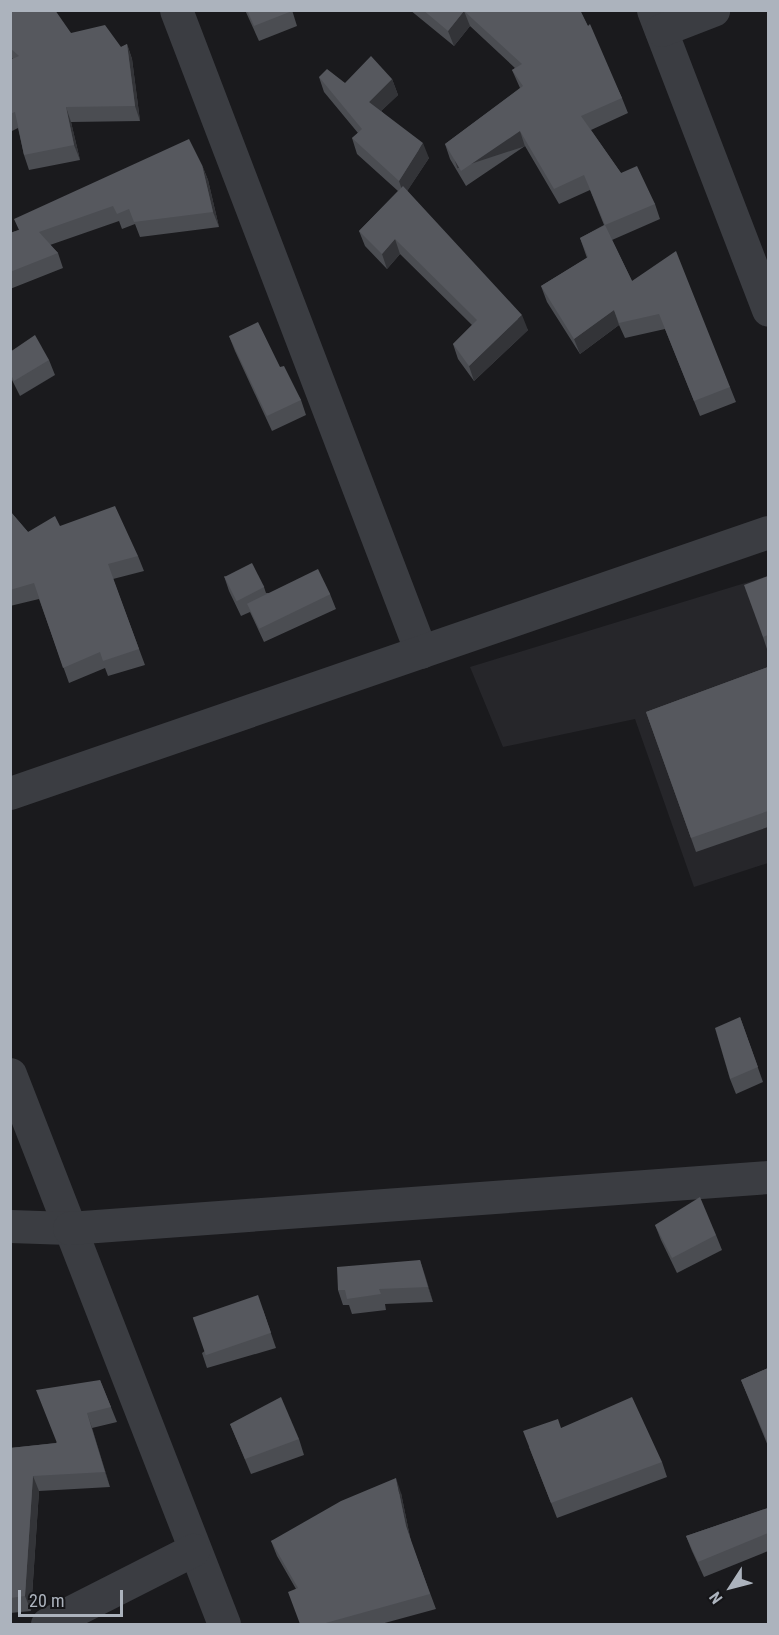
<!DOCTYPE html>
<html>
<head>
<meta charset="utf-8">
<style>
  body { margin:0 }
  #map { position:relative; width:779px; height:1635px; overflow:hidden; background:#1a1a1d; font-family:"Roboto Condensed",sans-serif }
  div>[style] { position:absolute }
  [style*='--x'] { left:calc(var(--x)*1px); top:calc(var(--y)*1px); width:calc(var(--w)*1px); rotate:calc(var(--a)*1deg) }
  .built>* { inset:0; background:#26262a }
  .minor>* { height:33px; margin:-16.5px; padding:0 16.5px; transform-origin:16.5px; border-radius:16.5px; background:#3b3d42 }
  .wall>* { inset:0; background:#4b4d52 }
  .shaded-wall>* { inset:0; background:#333438; transform-origin:0 0 }
  .building>* { inset:0; background:#56585e; transform-origin:0 0 }
  span { translate:-50% -50%; white-space:nowrap; text-align:center; line-height:1.15; -webkit-text-stroke:5px #151518; paint-order:stroke }
  .frame { position:absolute; inset:0; border:12px solid #acb3bd; pointer-events:none }
  .north { position:absolute; left:701px; top:1557px; width:60px; height:60px; -webkit-text-stroke:4px #151518; paint-order:stroke; rotate:234deg; font-size:16px; font-weight:700; line-height:24px; text-align:center; color:#acb3bd }
  .north::after { content:''; display:block; margin:auto; width:21px; height:27px; background:#acb3bd; clip-path:polygon(50% 0,100% 100%,50% 72%,0 100%) }
  .scale { position:absolute; left:18px; top:1590px; width:105px; height:27px; box-sizing:border-box; border:3px solid #acb3bd; border-top:0; padding-left:8px; font-size:18px; line-height:21px; white-space:nowrap; color:#acb3bd; -webkit-text-stroke:4px #151518; paint-order:stroke }
</style>
</head>
<body>
<div id="map">
  <div class="built">
    <div style="clip-path:polygon(768px 576px,768px 863px,694px 887px,635px 719px,503px 747px,470px 667px)"></div>
  </div>
  <div class="minor">
    <div style="--x:176;--y:10;--w:687;--a:69.11"></div>
    <div style="--x:653;--y:10;--w:321;--a:69"></div>
    <div style="--x:661;--y:30;--w:56;--a:-21"></div>
    <div style="--x:10;--y:793;--w:802;--a:-19"></div>
    <div style="--x:10;--y:1074;--w:590;--a:68.74"></div>
    <div style="--x:10;--y:1226;--w:59;--a:1.9"></div>
    <div style="--x:69;--y:1228;--w:701;--a:-4.17"></div>
    <div style="--x:47;--y:1624;--w:164;--a:-26.9"></div>
  </div>
  <div class="wall">
    <div style="clip-path:polygon(10px 10px,71px 33px,121px 47px,127px 44px,132px 59px,140px 121px,71px 122px,80px 160px,29px 170px,24px 155px,18px 128px,10px 132px,10px 60px,13px 59px,10px 57px)"></div>
    <div style="clip-path:polygon(245px 10px,292px 10px,297px 26px,259px 41px)"></div>
    <div style="clip-path:polygon(410px 10px,580px 10px,622px 98px,628px 113px,591px 130px,621px 173px,655px 204px,660px 219px,612px 240px,632px 281px,730px 387px,736px 402px,700px 416px,665px 329px,625px 338px,619px 325px,580px 354px,547px 302px,541px 286px,587px 258px,580px 238px,604px 225px,590px 190px,559px 204px,525px 146px,466px 186px,450px 159px,445px 144px,520px 88px,512px 70px,515px 68px,470px 26px,454px 46px)"></div>
    <div style="clip-path:polygon(319px 77px,345px 83px,392px 79px,398px 95px,381px 111px,429px 158px,407px 191px,528px 330px,474px 381px,458px 359px,453px 344px,472px 325px,400px 254px,387px 269px,365px 246px,359px 231px,398px 191px,357px 154px,352px 138px,358px 133px,324px 92px)"></div>
    <div style="clip-path:polygon(202px 165px,208px 180px,219px 227px,140px 237px,135px 224px,122px 229px,119px 221px,50px 245px,58px 253px,63px 268px,10px 289px,10px 233px)"></div>
    <div style="clip-path:polygon(229px 336px,280px 367px,301px 400px,306px 415px,272px 431px,235px 351px)"></div>
    <div style="clip-path:polygon(10px 352px,49px 360px,55px 375px,20px 396px,10px 376px)"></div>
    <div style="clip-path:polygon(10px 511px,28px 532px,60px 526px,138px 556px,144px 571px,113px 579px,145px 665px,108px 676px,105px 668px,69px 683px,39px 599px,10px 606px)"></div>
    <div style="clip-path:polygon(224px 576px,264px 587px,266px 593px,330px 594px,336px 609px,264px 642px,250px 612px,241px 616px,229px 591px)"></div>
    <div style="clip-path:polygon(768px 576px,768px 652px,763px 637px)"></div>
    <div style="clip-path:polygon(768px 667px,768px 827px,696px 852px,646px 712px)"></div>
    <div style="clip-path:polygon(740px 1017px,763px 1082px,736px 1094px,730px 1079px)"></div>
    <div style="clip-path:polygon(655px 1225px,716px 1235px,722px 1250px,677px 1273px,661px 1240px)"></div>
    <div style="clip-path:polygon(420px 1260px,433px 1302px,385px 1304px,386px 1310px,352px 1314px,349px 1305px,343px 1305px,338px 1290px)"></div>
    <div style="clip-path:polygon(263px 1310px,276px 1348px,207px 1368px,202px 1353px)"></div>
    <div style="clip-path:polygon(768px 1368px,768px 1446px,741px 1380px)"></div>
    <div style="clip-path:polygon(100px 1380px,117px 1422px,92px 1428px,110px 1487px,39px 1491px,31px 1611px,10px 1613px,10px 1448px,56px 1443px)"></div>
    <div style="clip-path:polygon(230px 1424px,299px 1439px,304px 1455px,251px 1474px)"></div>
    <div style="clip-path:polygon(561px 1428px,662px 1462px,667px 1477px,557px 1518px,529px 1447px)"></div>
    <div style="clip-path:polygon(401px 1493px,411px 1542px,436px 1609px,381px 1624px,300px 1624px,296px 1589px,277px 1556px,271px 1541px)"></div>
    <div style="clip-path:polygon(768px 1508px,768px 1551px,704px 1577px,692px 1551px,686px 1536px)"></div>
  </div>
  <div class="shaded-wall">
    <div style="clip-path:polygon(464px 11px,470px 26px,454px 46px,448px 31px)"></div>
    <div style="clip-path:polygon(127px 44px,132px 59px,140px 121px,135px 106px)"></div>
    <div style="clip-path:polygon(392px 79px,398px 95px,375px 117px,369px 102px)"></div>
    <div style="clip-path:polygon(66px 107px,71px 122px,80px 160px,74px 145px)"></div>
    <div style="left:520px;top:131px;width:16px;height:71px;rotate:72deg"></div>
    <div style="clip-path:polygon(423px 143px,429px 158px,404px 196px,399px 181px)"></div>
    <div style="clip-path:polygon(202px 165px,208px 180px,219px 227px,213px 212px)"></div>
    <div style="clip-path:polygon(395px 239px,400px 254px,387px 269px,382px 254px)"></div>
    <div style="clip-path:polygon(614px 310px,619px 325px,580px 354px,574px 339px)"></div>
    <div style="clip-path:polygon(522px 315px,528px 330px,474px 381px,469px 366px)"></div>
    <div style="clip-path:polygon(420px 1260px,425px 1275px,433px 1302px,428px 1287px)"></div>
    <div style="clip-path:polygon(87px 1413px,92px 1428px,110px 1487px,105px 1472px)"></div>
    <div style="clip-path:polygon(33px 1476px,39px 1491px,31px 1611px,25px 1596px)"></div>
    <div style="clip-path:polygon(396px 1478px,401px 1493px,411px 1542px,406px 1526px)"></div>
  </div>
  <div class="building">
    <div style="clip-path:polygon(10px 10px,55px 10px,71px 33px,105px 25px,121px 47px,127px 44px,135px 106px,66px 107px,74px 145px,24px 155px,15px 112px,10px 114px,10px 60px,19px 56px,10px 48px)"></div>
    <div style="clip-path:polygon(247px 10px,292px 10px,292px 11px,254px 26px)"></div>
    <div style="clip-path:polygon(423px 10px,580px 10px,588px 26px,590px 24px,622px 98px,581px 116px,621px 173px,637px 166px,655px 204px,605px 225px,584px 175px,554px 189px,520px 131px,461px 171px,445px 144px,523px 86px,512px 70px,522px 64px,464px 11px,448px 31px)"></div>
    <div style="clip-path:polygon(371px 56px,392px 79px,369px 102px,423px 143px,399px 181px,352px 138px,362px 129px,319px 77px,327px 69px,345px 83px)"></div>
    <div style="clip-path:polygon(189px 139px,202px 165px,213px 212px,134px 222px,129px 209px,117px 214px,113px 206px,39px 232px,58px 253px,10px 272px,10px 233px,19px 230px,14px 219px)"></div>
    <div style="clip-path:polygon(403px 186px,522px 315px,469px 366px,453px 344px,477px 320px,395px 239px,382px 254px,359px 231px)"></div>
    <div style="clip-path:polygon(605px 225px,632px 281px,676px 251px,730px 387px,694px 401px,659px 314px,619px 323px,614px 310px,574px 339px,541px 286px,588px 257px,580px 238px)"></div>
    <div style="clip-path:polygon(258px 322px,280px 367px,284px 366px,301px 400px,267px 416px,229px 336px)"></div>
    <div style="clip-path:polygon(35px 335px,49px 360px,14px 381px,10px 373px,10px 352px)"></div>
    <div style="clip-path:polygon(115px 506px,138px 556px,108px 564px,139px 649px,103px 661px,100px 652px,63px 668px,34px 583px,10px 590px,10px 511px,28px 532px,55px 516px,60px 526px)"></div>
    <div style="left:252px;top:563px;width:27px;height:31px;rotate:63deg"></div>
    <div style="left:318px;top:569px;width:28px;height:79px;rotate:64deg"></div>
    <div style="clip-path:polygon(768px 576px,768px 635px,763px 637px,744px 585px)"></div>
    <div style="clip-path:polygon(768px 667px,768px 811px,691px 838px,646px 712px)"></div>
    <div style="clip-path:polygon(740px 1017px,758px 1067px,730px 1079px,715px 1028px)"></div>
    <div style="clip-path:polygon(700px 1197px,716px 1235px,672px 1258px,655px 1225px)"></div>
    <div style="clip-path:polygon(420px 1260px,428px 1287px,379px 1289px,381px 1294px,347px 1299px,345px 1290px,338px 1290px,337px 1267px)"></div>
    <div style="left:258px;top:1295px;width:40px;height:69px;rotate:71deg"></div>
    <div style="clip-path:polygon(768px 1368px,768px 1443px,741px 1380px)"></div>
    <div style="clip-path:polygon(100px 1380px,111px 1407px,87px 1413px,105px 1472px,33px 1476px,25px 1596px,10px 1598px,10px 1448px,57px 1443px,36px 1390px)"></div>
    <div style="clip-path:polygon(281px 1397px,299px 1439px,245px 1459px,230px 1424px)"></div>
    <div style="clip-path:polygon(632px 1397px,662px 1462px,551px 1503px,523px 1431px,558px 1419px,561px 1428px)"></div>
    <div style="clip-path:polygon(396px 1478px,406px 1526px,430px 1594px,322px 1624px,300px 1624px,288px 1592px,298px 1588px,271px 1541px,341px 1501px)"></div>
    <div style="clip-path:polygon(768px 1508px,768px 1533px,698px 1562px,686px 1536px)"></div>
  </div>
  <div class="frame"></div>
  <div class="north">N</div>
  <div class="scale">20 m</div>
</div>
</body>
</html>
